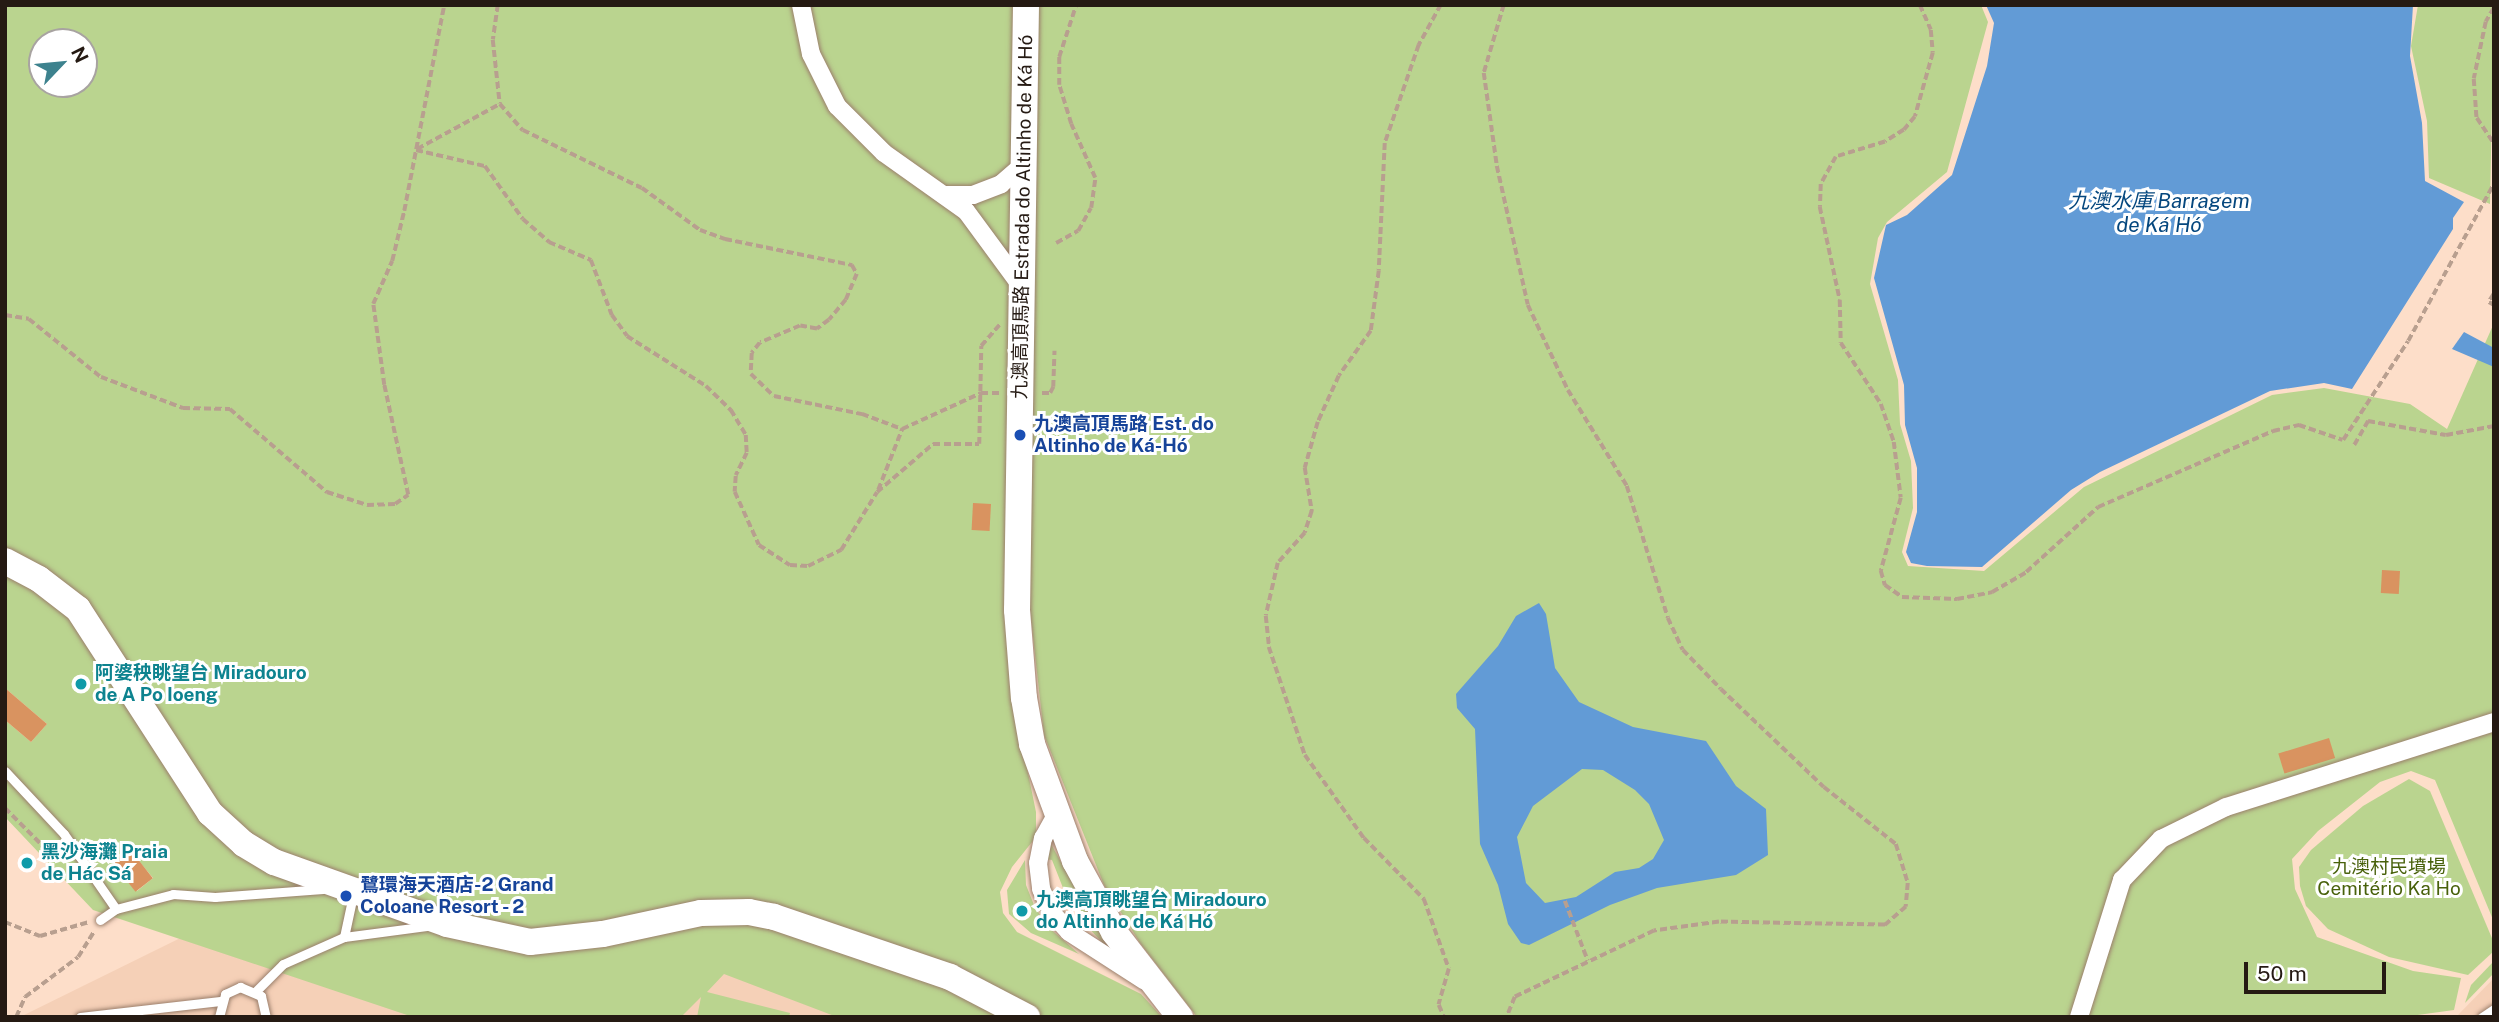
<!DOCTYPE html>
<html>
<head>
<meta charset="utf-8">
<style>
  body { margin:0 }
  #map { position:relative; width:2499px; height:1022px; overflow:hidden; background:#fddec9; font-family:"Public Sans","Noto Sans SC",sans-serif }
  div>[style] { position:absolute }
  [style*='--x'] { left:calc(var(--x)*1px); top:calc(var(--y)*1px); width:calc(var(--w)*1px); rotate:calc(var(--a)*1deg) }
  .built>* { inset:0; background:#f5d0b7 }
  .green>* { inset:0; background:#bad48f }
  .water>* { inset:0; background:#629bd6 }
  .building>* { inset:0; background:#d99360; transform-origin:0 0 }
  .path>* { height:3.5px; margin-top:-1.75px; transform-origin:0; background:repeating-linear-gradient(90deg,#b89f8f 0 7px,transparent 0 10.5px) }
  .roads { filter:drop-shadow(0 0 2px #9b7f6c) drop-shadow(0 0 2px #9b7f6c) }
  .lane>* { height:9px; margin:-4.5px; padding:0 4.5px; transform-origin:4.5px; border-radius:4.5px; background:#fff }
  .street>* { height:18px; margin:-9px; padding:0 9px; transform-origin:9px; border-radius:9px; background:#fff }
  .secondary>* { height:26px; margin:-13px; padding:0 13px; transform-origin:13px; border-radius:13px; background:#fff }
  .dots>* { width:19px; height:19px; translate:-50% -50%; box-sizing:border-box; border:4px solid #fff; border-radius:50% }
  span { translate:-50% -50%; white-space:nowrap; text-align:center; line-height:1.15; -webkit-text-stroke:6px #fff; paint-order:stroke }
  .street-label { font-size:19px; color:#251a13 }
  .transit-label { font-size:19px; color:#164399; font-weight:700 }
  .left { translate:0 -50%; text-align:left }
  .culture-label { font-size:19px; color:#0d838f; font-weight:700 }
  .park-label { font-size:19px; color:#48610b }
  .water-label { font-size:21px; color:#05477e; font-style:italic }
  .frame { position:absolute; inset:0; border:7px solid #251a13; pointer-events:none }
  .north { position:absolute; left:28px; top:28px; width:70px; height:70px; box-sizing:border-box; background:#fff; border:2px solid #a8a3a1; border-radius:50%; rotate:64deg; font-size:19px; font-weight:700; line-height:28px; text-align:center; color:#251a13 }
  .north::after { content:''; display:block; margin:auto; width:24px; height:32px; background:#3d828e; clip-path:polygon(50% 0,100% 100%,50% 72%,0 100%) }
  .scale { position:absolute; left:2244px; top:962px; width:142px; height:32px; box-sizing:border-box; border:4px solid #251a13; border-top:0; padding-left:9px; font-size:21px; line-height:24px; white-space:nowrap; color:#251a13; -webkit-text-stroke:5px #fff; paint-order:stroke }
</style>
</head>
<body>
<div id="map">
  <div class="built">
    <div style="clip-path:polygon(300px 879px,623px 941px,923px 1017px,20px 1017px)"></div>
    <div style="clip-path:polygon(2494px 978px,2494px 1017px,2443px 1017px,2458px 1015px)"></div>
  </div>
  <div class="green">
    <div style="clip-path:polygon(evenodd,5px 5px,1981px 5px,1988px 22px,1947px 172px,1887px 222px,1878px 238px,1870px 284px,1898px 380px,1900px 424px,1911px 461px,1913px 508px,1902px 552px,1908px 566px,1984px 571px,2084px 487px,2272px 395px,2324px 388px,2410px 404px,2447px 429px,2494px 323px,2494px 922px,2435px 780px,2411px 771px,2380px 782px,2318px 831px,2292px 859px,2295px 889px,2317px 937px,2413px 971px,2461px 978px,2454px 1010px,2403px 1017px,1197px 1017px,1140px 943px,1104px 885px,1044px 735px,1030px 610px,1020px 398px,1012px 695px,1036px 812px,1036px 837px,1012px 867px,1000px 892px,1003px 913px,1017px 932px,1141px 994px,1162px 1017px,837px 1017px,724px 974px,707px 992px,790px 1013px,789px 1017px,697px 1017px,701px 997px,681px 1017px,413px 1017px,93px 910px,5px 817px,5px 720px,31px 742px,47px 724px,5px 688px,5px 5px,42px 42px,84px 42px,84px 84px,42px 84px,42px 42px,5px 5px,129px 849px,153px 878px,137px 891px,113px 863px,129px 849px)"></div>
    <div style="clip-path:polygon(2418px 5px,2494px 5px,2490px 204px,2429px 178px,2427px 121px,2411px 46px)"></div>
    <div style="clip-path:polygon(2409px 779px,2430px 791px,2494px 943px,2494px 951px,2468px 975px,2389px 957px,2328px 929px,2306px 906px,2300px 886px,2299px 867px,2311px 850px,2363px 806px)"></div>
    <div style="clip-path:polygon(1051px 844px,1082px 900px,1113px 948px,1101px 948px,1102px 942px,1080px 919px,1065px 893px,1052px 860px,1046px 859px)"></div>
    <div style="clip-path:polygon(1025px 860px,1026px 885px,1034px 905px,1046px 925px,1079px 954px,1031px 933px,1009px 914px,1007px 890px)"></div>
    <div style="clip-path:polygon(2494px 961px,2494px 973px,2465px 1003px,2471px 985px)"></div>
  </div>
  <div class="water">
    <div style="clip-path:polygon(1986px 5px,2413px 5px,2410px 56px,2422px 123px,2425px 181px,2464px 202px,2453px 218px,2453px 229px,2352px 389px,2324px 383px,2270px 391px,2100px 472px,2071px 490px,1982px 567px,1927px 566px,1911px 563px,1906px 552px,1917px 512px,1917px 468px,1905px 425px,1904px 385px,1874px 278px,1886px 225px,1907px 215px,1952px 175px,1987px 66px,1994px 23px)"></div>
    <div style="clip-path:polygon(2464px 332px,2494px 348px,2494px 367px,2452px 349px)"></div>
    <div style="clip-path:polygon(evenodd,1539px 603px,1546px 614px,1555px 668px,1579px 702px,1633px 727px,1706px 741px,1736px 786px,1766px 809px,1768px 855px,1736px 875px,1657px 888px,1610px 905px,1529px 945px,1521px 943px,1508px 924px,1498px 885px,1480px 844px,1475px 729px,1457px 708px,1456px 694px,1498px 646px,1516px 616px,1539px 603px,1582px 769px,1603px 770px,1635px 790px,1649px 804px,1664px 840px,1653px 859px,1639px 868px,1615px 872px,1576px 897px,1545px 903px,1526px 883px,1517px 837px,1533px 806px,1582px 769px)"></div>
  </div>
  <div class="building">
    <div style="left:973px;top:503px;width:18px;height:27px;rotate:3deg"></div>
    <div style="left:2382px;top:570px;width:18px;height:23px;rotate:3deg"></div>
    <div style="clip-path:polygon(5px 688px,47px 724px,31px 742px,5px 720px)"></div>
    <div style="left:2329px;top:738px;width:21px;height:53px;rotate:73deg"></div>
    <div style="left:130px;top:849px;width:37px;height:22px;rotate:52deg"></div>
  </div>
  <div class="path">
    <div style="--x:498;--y:5;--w:35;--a:98"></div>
    <div style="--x:493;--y:40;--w:64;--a:83.8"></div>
    <div style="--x:500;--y:104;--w:35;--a:49"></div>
    <div style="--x:523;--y:130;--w:132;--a:26"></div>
    <div style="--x:642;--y:188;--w:72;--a:35.9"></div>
    <div style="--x:700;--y:230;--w:27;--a:20"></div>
    <div style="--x:725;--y:239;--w:130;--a:11.6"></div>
    <div style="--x:852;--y:265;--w:10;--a:61"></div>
    <div style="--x:857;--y:274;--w:28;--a:113"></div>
    <div style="--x:846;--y:300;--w:26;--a:130"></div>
    <div style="--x:829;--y:320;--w:15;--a:143"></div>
    <div style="--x:817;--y:329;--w:17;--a:-170"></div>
    <div style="--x:800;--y:326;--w:43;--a:157"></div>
    <div style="--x:760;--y:343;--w:13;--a:129"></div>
    <div style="--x:752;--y:353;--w:21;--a:93"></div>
    <div style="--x:751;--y:374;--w:32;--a:44"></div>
    <div style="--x:774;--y:396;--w:90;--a:11.6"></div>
    <div style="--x:862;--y:414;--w:43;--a:20.6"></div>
    <div style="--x:1441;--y:5;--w:46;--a:118.8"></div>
    <div style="--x:1419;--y:45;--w:104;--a:109.1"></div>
    <div style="--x:1385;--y:143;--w:128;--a:92.7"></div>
    <div style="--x:1379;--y:271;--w:61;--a:97.6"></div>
    <div style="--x:1371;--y:331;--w:55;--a:125.4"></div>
    <div style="--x:1339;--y:376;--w:51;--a:114.5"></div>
    <div style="--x:1318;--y:422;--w:48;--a:105.8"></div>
    <div style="--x:1305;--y:468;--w:44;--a:80.8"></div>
    <div style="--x:1312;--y:511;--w:23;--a:108"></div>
    <div style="--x:1305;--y:533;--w:40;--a:132"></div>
    <div style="--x:1278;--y:563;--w:54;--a:102.8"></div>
    <div style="--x:1266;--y:616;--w:31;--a:84"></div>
    <div style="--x:1269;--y:647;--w:114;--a:71.6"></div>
    <div style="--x:1305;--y:755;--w:102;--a:54.6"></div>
    <div style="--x:1364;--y:838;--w:86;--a:45.5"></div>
    <div style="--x:1424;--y:899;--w:74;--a:70.3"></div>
    <div style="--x:1449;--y:969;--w:37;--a:106"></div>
    <div style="--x:1439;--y:1005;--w:13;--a:67"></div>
    <div style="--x:1504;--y:5;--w:71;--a:106.4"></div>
    <div style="--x:1484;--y:73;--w:94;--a:82"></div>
    <div style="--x:1497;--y:166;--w:142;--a:77.4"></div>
    <div style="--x:1528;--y:305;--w:94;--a:64.8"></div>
    <div style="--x:1568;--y:390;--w:113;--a:58.4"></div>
    <div style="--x:1627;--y:486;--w:138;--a:72.7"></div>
    <div style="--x:1668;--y:618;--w:35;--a:65"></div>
    <div style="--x:1683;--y:650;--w:54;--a:45.7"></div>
    <div style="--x:1721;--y:689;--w:142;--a:43.6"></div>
    <div style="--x:1824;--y:787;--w:92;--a:38.4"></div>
    <div style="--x:1896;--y:844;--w:41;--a:72.9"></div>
    <div style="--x:1908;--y:883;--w:24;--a:95"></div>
    <div style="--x:1906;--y:907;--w:28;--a:139"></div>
    <div style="--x:1885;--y:925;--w:166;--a:-179"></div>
    <div style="--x:1719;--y:922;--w:66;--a:172.1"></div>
    <div style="--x:1654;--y:931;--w:154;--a:154.6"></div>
    <div style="--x:1515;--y:997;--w:22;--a:112"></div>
    <div style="--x:1920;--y:5;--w:27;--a:66"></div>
    <div style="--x:1931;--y:30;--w:23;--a:85"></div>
    <div style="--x:1933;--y:53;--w:66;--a:105.7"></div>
    <div style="--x:1915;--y:117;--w:17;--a:130"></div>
    <div style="--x:1904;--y:130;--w:22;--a:148"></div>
    <div style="--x:1885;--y:142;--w:51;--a:163"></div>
    <div style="--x:1836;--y:157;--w:31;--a:119"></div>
    <div style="--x:1821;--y:184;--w:23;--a:92"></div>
    <div style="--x:1820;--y:207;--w:95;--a:77.9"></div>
    <div style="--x:1840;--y:300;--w:43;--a:88.7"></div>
    <div style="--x:1841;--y:343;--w:73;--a:56.7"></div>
    <div style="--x:1881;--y:404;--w:40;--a:71.1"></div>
    <div style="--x:1894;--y:442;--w:56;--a:82.9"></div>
    <div style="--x:1901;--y:498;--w:76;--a:105.3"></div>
    <div style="--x:1881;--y:571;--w:15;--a:74"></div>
    <div style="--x:1885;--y:585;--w:21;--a:35"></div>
    <div style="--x:1902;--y:597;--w:55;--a:2.1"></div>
    <div style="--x:1957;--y:599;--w:36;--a:-11"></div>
    <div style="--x:1992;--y:592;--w:39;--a:-30"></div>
    <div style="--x:2026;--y:572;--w:97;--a:-42.1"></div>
    <div style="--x:2098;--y:507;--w:191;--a:-23.5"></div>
    <div style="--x:2273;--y:431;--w:27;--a:-13"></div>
    <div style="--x:2299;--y:425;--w:46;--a:18.8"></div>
    <div style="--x:2343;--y:440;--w:118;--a:-56.7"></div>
    <div style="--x:2408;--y:341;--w:180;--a:-61.4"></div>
    <div style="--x:2494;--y:8;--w:16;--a:120"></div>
    <div style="--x:2486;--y:22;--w:58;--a:101.9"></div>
    <div style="--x:2474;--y:79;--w:39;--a:86"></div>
    <div style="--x:2477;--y:118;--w:30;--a:56"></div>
    <div style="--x:417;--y:149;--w:94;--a:-28.5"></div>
    <div style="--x:416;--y:150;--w:71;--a:13.1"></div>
    <div style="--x:485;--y:166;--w:65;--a:54.4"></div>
    <div style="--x:523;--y:219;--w:35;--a:41"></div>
    <div style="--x:549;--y:242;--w:46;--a:23.2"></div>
    <div style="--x:591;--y:260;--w:59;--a:69.1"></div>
    <div style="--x:612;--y:315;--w:26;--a:54"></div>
    <div style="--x:627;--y:336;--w:93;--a:32.3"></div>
    <div style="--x:706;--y:386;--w:35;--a:44"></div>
    <div style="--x:731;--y:410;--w:29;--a:59"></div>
    <div style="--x:746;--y:435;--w:18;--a:87"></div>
    <div style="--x:747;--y:453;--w:25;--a:116"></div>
    <div style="--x:736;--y:476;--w:16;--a:94"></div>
    <div style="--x:735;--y:492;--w:58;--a:65.6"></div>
    <div style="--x:759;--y:545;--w:37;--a:33"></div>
    <div style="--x:790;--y:565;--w:18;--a:3"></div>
    <div style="--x:808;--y:566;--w:37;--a:-26"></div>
    <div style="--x:841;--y:550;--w:68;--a:-58.2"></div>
    <div style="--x:877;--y:492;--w:74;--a:-40.6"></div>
    <div style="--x:933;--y:444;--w:46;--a:0"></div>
    <div style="--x:979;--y:444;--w:98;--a:-88.8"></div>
    <div style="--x:981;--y:346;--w:29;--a:-49"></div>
    <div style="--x:1056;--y:243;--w:25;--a:-29"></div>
    <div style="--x:1078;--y:231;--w:26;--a:-61"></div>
    <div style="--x:1091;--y:208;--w:30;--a:-82"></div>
    <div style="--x:1095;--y:178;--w:59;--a:-114"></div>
    <div style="--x:1071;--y:124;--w:41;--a:-107.1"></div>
    <div style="--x:1059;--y:85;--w:28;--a:-90"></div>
    <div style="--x:1059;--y:57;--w:55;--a:-71.9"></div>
    <div style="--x:2494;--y:294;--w:9;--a:122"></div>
    <div style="--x:2489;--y:302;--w:6;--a:31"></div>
    <div style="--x:5;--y:315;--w:24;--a:9"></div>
    <div style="--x:29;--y:319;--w:92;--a:38.9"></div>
    <div style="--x:101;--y:377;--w:88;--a:20.7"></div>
    <div style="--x:183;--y:408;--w:47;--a:1.2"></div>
    <div style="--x:230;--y:409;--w:128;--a:40.6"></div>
    <div style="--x:327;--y:492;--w:42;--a:18"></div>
    <div style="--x:367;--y:505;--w:28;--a:-2"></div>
    <div style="--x:395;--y:504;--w:16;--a:-35"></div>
    <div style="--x:408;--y:495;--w:113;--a:-102.3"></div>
    <div style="--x:384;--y:385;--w:82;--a:-97.7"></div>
    <div style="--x:373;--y:304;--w:47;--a:-66.2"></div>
    <div style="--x:392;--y:261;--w:51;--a:-76.5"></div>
    <div style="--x:404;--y:211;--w:210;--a:-79"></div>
    <div style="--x:1042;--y:393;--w:8;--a:0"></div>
    <div style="--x:1050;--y:393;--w:7;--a:-63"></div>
    <div style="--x:1053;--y:387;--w:36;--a:-88"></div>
    <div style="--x:2354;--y:445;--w:28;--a:-60"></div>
    <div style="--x:2368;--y:421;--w:79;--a:10.2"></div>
    <div style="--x:2446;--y:435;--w:49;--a:-10.6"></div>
    <div style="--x:878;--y:490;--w:66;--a:-68.5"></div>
    <div style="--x:902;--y:429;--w:87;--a:-24.5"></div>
    <div style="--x:981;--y:393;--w:19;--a:0"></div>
    <div style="--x:5;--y:808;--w:62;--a:45"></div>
    <div style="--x:49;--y:852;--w:9;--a:-49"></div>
    <div style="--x:1565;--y:901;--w:64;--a:69"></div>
    <div style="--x:5;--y:922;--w:38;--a:22"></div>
    <div style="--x:40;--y:936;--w:51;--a:-15.9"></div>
    <div style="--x:16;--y:1017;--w:22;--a:-66"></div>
    <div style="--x:25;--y:997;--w:66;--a:-37"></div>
    <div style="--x:78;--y:957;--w:31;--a:-58"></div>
  </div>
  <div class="roads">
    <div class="lane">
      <div style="--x:5;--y:771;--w:86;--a:46.9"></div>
      <div style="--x:64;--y:834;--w:91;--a:55.3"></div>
      <div style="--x:100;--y:920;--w:19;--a:-35"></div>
      <div style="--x:116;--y:909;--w:59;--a:-14.7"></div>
      <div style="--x:173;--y:894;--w:42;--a:4.1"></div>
      <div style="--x:215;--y:897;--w:108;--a:-4.2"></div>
      <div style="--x:344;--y:937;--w:85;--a:-7.5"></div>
      <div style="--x:256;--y:991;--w:38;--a:-45"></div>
      <div style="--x:283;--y:964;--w:67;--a:-23.9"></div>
      <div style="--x:344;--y:937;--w:43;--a:-77.9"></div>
      <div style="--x:80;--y:1017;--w:141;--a:-6.5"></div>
      <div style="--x:219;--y:1017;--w:24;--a:-75"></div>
      <div style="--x:225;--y:994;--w:17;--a:-25"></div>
      <div style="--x:240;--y:987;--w:23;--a:23"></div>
      <div style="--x:261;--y:996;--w:22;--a:77"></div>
      <div style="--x:2482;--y:1017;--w:14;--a:-34"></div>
    </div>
    <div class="street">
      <div style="--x:801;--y:5;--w:50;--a:78.5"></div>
      <div style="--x:811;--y:54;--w:58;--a:63.4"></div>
      <div style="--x:837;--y:106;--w:66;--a:45"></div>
      <div style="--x:884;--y:153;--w:100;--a:35.3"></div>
      <div style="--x:966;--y:211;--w:93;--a:53.7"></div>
      <div style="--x:944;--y:195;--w:29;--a:0"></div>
      <div style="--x:973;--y:195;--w:30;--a:-21"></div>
      <div style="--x:1001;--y:184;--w:29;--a:-41"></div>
      <div style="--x:1056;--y:815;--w:26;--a:119"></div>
      <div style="--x:1043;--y:838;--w:25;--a:101"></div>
      <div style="--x:1038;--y:863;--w:26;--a:83"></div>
      <div style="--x:1041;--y:889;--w:26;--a:65"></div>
      <div style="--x:1052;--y:913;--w:25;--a:48"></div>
      <div style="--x:1069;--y:932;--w:90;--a:32.8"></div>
      <div style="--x:2079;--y:1017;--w:144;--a:-72.6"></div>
      <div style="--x:2122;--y:880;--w:57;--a:-46.4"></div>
      <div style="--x:2161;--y:839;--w:72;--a:-26.2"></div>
      <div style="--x:2226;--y:807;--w:281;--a:-17.6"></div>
    </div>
    <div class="secondary">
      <div style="--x:1026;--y:5;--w:605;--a:90.85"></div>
      <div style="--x:1017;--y:610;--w:88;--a:85.5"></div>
      <div style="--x:1024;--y:698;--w:47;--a:80.1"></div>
      <div style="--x:1032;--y:744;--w:125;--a:69.8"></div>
      <div style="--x:1075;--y:861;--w:81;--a:61.2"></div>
      <div style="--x:1114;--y:932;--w:108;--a:52.2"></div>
      <div style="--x:5;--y:561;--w:38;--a:28"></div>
      <div style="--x:39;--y:579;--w:49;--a:37.6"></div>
      <div style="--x:78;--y:609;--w:243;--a:57.1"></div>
      <div style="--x:210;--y:813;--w:46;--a:42.4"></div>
      <div style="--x:244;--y:844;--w:35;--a:31"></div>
      <div style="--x:274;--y:862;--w:184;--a:19.7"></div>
      <div style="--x:447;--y:924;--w:85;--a:12.2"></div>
      <div style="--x:530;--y:942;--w:73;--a:-6.3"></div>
      <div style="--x:603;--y:934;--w:100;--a:-12.1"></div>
      <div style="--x:701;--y:913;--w:48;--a:-1.2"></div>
      <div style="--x:749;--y:912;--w:25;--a:11"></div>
      <div style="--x:774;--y:917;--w:186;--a:18.8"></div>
      <div style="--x:950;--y:977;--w:87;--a:27.5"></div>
    </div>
  </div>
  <div class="dots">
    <div style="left:1020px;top:435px;background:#1a4fb4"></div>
    <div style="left:81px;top:684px;background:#0f9aa8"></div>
    <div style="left:27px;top:863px;background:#0f9aa8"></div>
    <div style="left:346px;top:896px;background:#1a4fb4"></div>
    <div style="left:1022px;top:911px;background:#0f9aa8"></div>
  </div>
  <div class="street-label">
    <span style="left:1023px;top:217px;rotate:-89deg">九澳高頂馬路 Estrada do Altinho de Ká Hó</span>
  </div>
  <div class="transit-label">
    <span class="left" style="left:1034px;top:435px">九澳高頂馬路 Est. do<br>Altinho de Ká-Hó</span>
    <span class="left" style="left:360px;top:896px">鷺環海天酒店-2 Grand<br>Coloane Resort - 2</span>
  </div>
  <div class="culture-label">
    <span class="left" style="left:95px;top:684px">阿婆秧眺望台 Miradouro<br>de A Po Ioeng</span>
    <span class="left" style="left:41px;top:863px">黑沙海灘 Praia<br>de Hác Sá</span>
    <span class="left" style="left:1036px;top:911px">九澳高頂眺望台 Miradouro<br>do Altinho de Ká Hó</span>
  </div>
  <div class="park-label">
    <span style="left:2389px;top:878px">九澳村民墳場<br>Cemitério Ka Ho</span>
  </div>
  <div class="water-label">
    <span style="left:2159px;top:213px">九澳水庫 Barragem<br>de Ká Hó</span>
  </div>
  <div class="frame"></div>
  <div class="north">N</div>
  <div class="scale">50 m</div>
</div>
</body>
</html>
